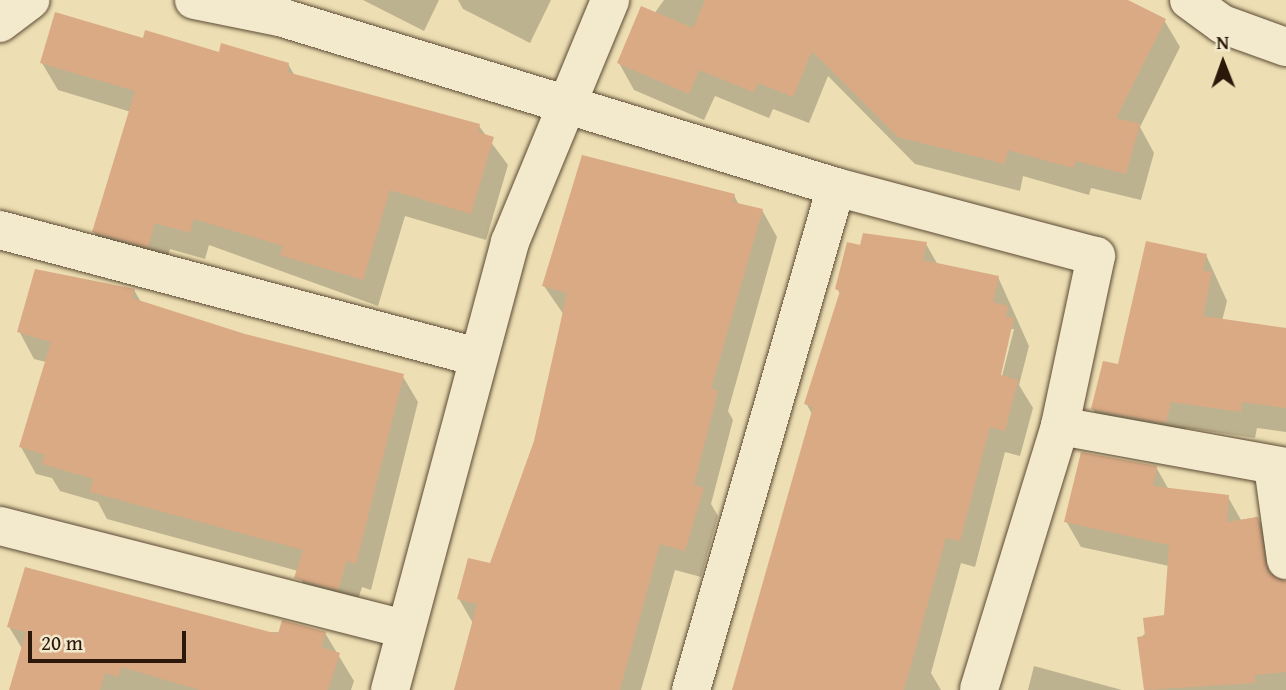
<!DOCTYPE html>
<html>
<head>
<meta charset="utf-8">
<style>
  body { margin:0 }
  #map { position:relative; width:1286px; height:690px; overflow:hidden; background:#eddfb3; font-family:"Gentium Book Plus",serif }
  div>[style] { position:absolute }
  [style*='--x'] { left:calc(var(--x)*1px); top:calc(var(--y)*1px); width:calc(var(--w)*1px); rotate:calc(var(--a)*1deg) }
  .shadow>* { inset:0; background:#0003 }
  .building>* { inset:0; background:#daaa85 }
  .roads { filter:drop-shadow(0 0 2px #5c4a34) drop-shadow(0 0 2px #5c4a34) }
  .minor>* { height:38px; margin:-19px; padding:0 19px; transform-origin:19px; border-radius:19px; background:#f3eace }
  span { translate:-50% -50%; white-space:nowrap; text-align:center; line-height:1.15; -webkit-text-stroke:6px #f3eace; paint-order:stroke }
  .north { position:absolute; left:1188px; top:28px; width:70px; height:70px; -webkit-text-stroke:5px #f3eace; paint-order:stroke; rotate:359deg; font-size:19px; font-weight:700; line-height:28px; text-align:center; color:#2b180a }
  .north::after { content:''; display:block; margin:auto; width:24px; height:32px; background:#2b180a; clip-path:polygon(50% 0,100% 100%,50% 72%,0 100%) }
  .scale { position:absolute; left:28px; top:631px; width:158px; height:32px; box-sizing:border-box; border:4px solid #2b180a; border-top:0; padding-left:9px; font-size:21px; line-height:24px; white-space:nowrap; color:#2b180a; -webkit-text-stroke:5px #f3eace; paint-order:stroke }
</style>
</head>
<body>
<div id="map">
  <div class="shadow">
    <div style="clip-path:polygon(363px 0,439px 0,424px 31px)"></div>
    <div style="clip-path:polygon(458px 0,551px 0,530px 43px,463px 9px)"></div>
    <div style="clip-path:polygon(664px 0,1124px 0,1164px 20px,1180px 47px,1140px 127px,1154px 153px,1141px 200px,1091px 188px,1089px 195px,1023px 176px,1020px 191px,915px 164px,828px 76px,809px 123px,773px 109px,769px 118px,715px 96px,704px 120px,634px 90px,619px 63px)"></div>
    <div style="clip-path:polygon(144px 41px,288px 64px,295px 76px,479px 126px,508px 165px,486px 240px,405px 216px,378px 306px,209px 245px,205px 259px,170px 249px,163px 273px,110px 259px,94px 232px,131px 112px,58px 90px,42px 63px)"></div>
    <div style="clip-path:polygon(734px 195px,739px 205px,762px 210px,777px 237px,728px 411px,733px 420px,711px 504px,718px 516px,701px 577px,675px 570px,641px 690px,456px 690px,474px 625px,459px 599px,491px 565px,536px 442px,564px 315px,544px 286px)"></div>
    <div style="clip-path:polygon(evenodd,926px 244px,938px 265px,998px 277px,1029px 346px,1019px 385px,1033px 408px,1020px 456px,1005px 452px,975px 567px,961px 563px,931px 673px,941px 690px,735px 690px,813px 416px,806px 403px,841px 295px,837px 289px,862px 247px,926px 244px,1010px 329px,1014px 329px,1000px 384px,997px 383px,1010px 329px)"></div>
    <div style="clip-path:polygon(1206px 255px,1227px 301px,1222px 321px,1286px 330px,1286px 432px,1257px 428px,1255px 438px,1186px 428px,1181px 449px,1109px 436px,1093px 409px)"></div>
    <div style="clip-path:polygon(134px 290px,141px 302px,245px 335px,402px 375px,418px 402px,371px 590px,362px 587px,353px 616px,312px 605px,298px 571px,107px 519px,98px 502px,60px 491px,52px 478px,36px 474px,21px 447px,46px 362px,34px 359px,19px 331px)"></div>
    <div style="clip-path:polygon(1156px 467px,1169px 490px,1228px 497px,1241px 520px,1257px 517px,1271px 542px,1277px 582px,1286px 581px,1286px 690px,1146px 690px,1139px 639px,1165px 616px,1169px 566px,1081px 547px,1066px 521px)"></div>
    <div style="clip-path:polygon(9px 627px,325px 633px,354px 681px,351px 690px,11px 690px,23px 650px)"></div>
    <div style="clip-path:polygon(1034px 666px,1122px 690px,1028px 690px)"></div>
  </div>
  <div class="building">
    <div style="clip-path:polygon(705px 0,1128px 0,1166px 19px,1116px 118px,1140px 124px,1126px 174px,1076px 161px,1073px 168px,1008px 150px,1005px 164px,898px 137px,812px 51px,793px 97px,758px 83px,753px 92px,699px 70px,689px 94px,617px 63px,641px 6px,693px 28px)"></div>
    <div style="clip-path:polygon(55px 12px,143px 38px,145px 30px,219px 52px,221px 43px,289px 63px,287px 72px,480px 124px,478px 132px,494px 137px,471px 214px,390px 190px,363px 280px,280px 255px,283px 246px,194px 219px,190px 233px,155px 223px,148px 247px,92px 232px,135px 91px,40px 63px)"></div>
    <div style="clip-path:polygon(582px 155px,735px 194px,733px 202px,763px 209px,711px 389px,718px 391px,694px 485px,704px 488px,685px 551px,660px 544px,620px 690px,454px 690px,477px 604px,457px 599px,468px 558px,490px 563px,534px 441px,567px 293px,542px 286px)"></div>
    <div style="clip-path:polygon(863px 233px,927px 242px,923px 260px,999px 276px,993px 302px,1008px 306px,1006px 317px,1014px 318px,1001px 375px,1018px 380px,1005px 431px,990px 427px,960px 541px,946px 538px,904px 690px,732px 690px,813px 407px,804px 404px,840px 291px,835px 289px,847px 242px,860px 245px)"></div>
    <div style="clip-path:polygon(1146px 241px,1207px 254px,1203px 270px,1212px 272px,1203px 316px,1286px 328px,1286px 408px,1242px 402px,1241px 412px,1171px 402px,1166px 423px,1091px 409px,1103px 361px,1118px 364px)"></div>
    <div style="clip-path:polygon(35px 269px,135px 289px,132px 298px,245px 334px,404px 374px,356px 564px,347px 561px,338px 590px,294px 578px,303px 550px,90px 492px,93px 479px,42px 464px,45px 455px,19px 447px,51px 342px,17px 332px)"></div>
    <div style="clip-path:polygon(1081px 452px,1157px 466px,1153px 486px,1229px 495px,1227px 522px,1258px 517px,1268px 573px,1286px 581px,1286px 672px,1255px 675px,1255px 683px,1144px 690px,1137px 637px,1145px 636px,1143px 618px,1164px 615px,1169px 545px,1064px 522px)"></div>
    <div style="clip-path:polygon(25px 567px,278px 634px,282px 620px,326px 632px,321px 647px,340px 653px,328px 690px,200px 690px,121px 667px,118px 677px,105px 673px,100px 690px,9px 690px,26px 632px,7px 627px)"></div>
  </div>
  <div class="roads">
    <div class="minor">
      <div style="--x:194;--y:0;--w:91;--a:11.4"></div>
      <div style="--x:283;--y:18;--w:578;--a:16.99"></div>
      <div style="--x:836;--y:187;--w:269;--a:14.9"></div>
      <div style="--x:1096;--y:256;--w:174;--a:102"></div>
      <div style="--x:1060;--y:426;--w:276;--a:107.1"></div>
      <div style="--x:1189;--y:0;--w:41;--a:36"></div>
      <div style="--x:1222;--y:24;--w:68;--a:19.8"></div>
      <div style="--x:0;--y:23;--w:38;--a:-37"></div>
      <div style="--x:0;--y:230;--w:494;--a:14.9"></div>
      <div style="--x:1060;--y:426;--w:230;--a:10.3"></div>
      <div style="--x:1273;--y:466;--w:95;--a:82.1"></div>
      <div style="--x:0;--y:526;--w:417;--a:14.3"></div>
      <div style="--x:390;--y:690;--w:464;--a:-75"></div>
      <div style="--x:510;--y:242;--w:262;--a:-67.5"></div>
      <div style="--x:691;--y:690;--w:523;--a:-73.92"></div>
    </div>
  </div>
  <div class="north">N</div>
  <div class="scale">20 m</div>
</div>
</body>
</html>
